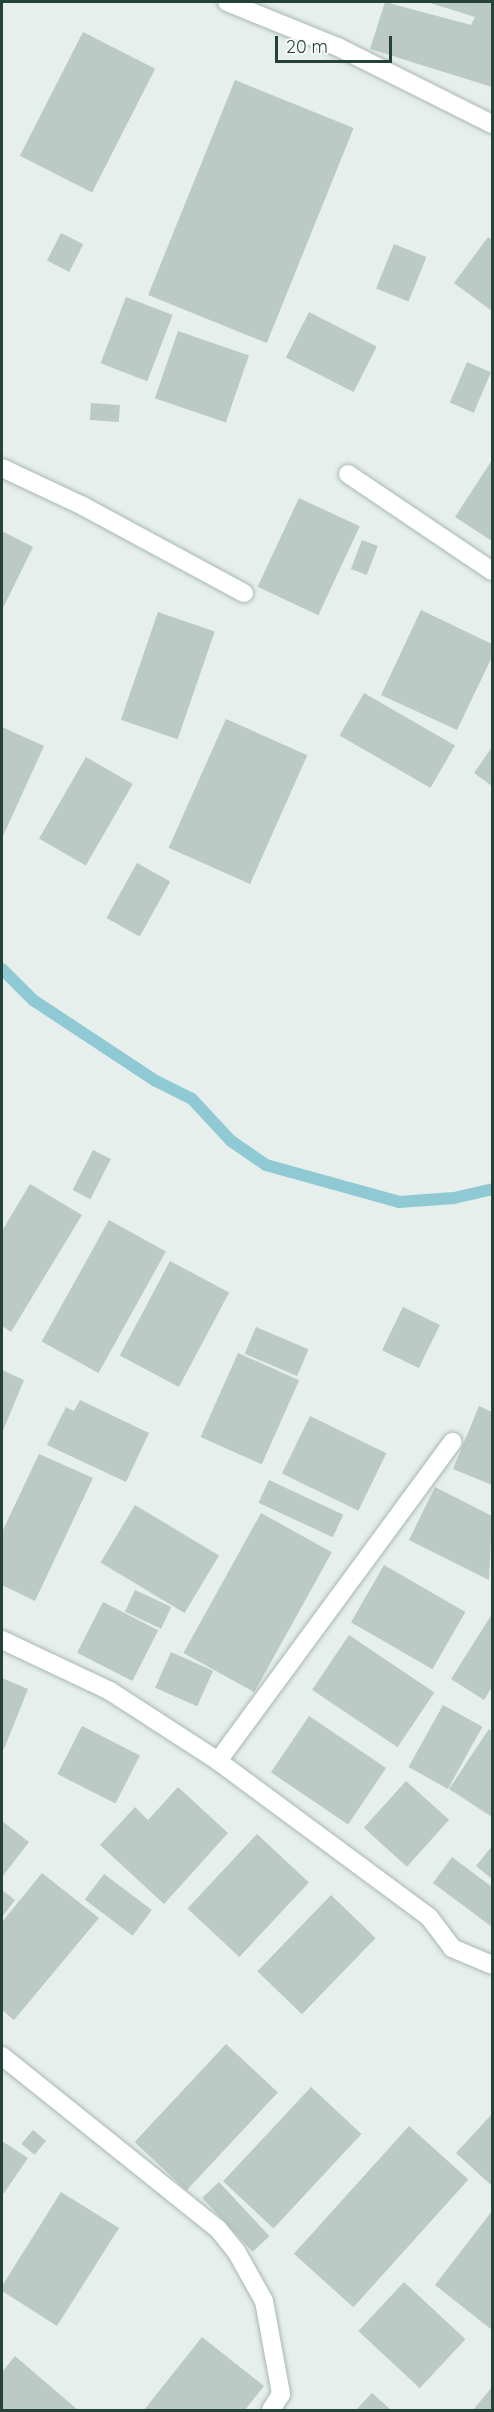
<!DOCTYPE html>
<html>
<head>
<meta charset="utf-8">
<style>
  body { margin:0 }
  #map { position:relative; width:494px; height:2412px; overflow:hidden; background:#e6efeb; font-family:Quicksand,sans-serif }
  div>[style] { position:absolute }
  [style*='--x'] { left:calc(var(--x)*1px); top:calc(var(--y)*1px); width:calc(var(--w)*1px); rotate:calc(var(--a)*1deg) }
  .stream>* { height:12px; margin:-6px; padding:0 6px; transform-origin:6px; border-radius:6px; background:#8ec9d4 }
  .building>* { inset:0; background:#bbcac4; transform-origin:0 0 }
  .roads { filter:drop-shadow(0 0 2px #a8b8b2) drop-shadow(0 0 2px #a8b8b2) }
  .minor>* { height:18px; margin:-9px; padding:0 9px; transform-origin:9px; border-radius:9px; background:#fff }
  span { translate:-50% -50%; white-space:nowrap; text-align:center; line-height:1.15; -webkit-text-stroke:4.5px #f7fbf9; paint-order:stroke }
  .frame { position:absolute; inset:0; border:3px solid #24423a; pointer-events:none }
  .scale { position:absolute; left:275px; top:36px; width:117px; height:27px; box-sizing:border-box; border:3px solid #24423a; border-top:0; padding-left:8px; font-size:18px; line-height:21px; white-space:nowrap; color:#24423a; -webkit-text-stroke:4px #f7fbf9; paint-order:stroke }
</style>
</head>
<body>
<div id="map">
  <div class="stream">
    <div style="--x:2;--y:969;--w:44;--a:45"></div>
    <div style="--x:33;--y:1000;--w:147;--a:33.4"></div>
    <div style="--x:156;--y:1081;--w:40;--a:26.6"></div>
    <div style="--x:192;--y:1099;--w:57;--a:47.1"></div>
    <div style="--x:231;--y:1141;--w:42;--a:34.4"></div>
    <div style="--x:266;--y:1165;--w:138;--a:15.5"></div>
    <div style="--x:399;--y:1202;--w:55;--a:-4.2"></div>
    <div style="--x:454;--y:1198;--w:39;--a:-13"></div>
  </div>
  <div class="building">
    <div style="clip-path:polygon(385px 2px,471px 25px,475px 17px,427px 2px,492px 2px,492px 87px,370px 49px)"></div>
    <div style="left:83px;top:32px;width:81px;height:139px;rotate:27deg"></div>
    <div style="left:235px;top:80px;width:128px;height:232px;rotate:22deg"></div>
    <div style="left:61px;top:233px;width:25px;height:31px;rotate:27deg"></div>
    <div style="clip-path:polygon(488px 237px,492px 240px,492px 311px,454px 283px)"></div>
    <div style="left:394px;top:244px;width:35px;height:48px;rotate:22deg"></div>
    <div style="left:126px;top:297px;width:50px;height:71px;rotate:21deg"></div>
    <div style="left:309px;top:312px;width:76px;height:51px;rotate:27deg"></div>
    <div style="left:178px;top:331px;width:75px;height:71px;rotate:19deg"></div>
    <div style="left:467px;top:362px;width:26px;height:44px;rotate:23deg"></div>
    <div style="left:91px;top:403px;width:29px;height:17px;rotate:4deg"></div>
    <div style="clip-path:polygon(492px 460px,492px 541px,455px 517px)"></div>
    <div style="left:299px;top:498px;width:67px;height:98px;rotate:25deg"></div>
    <div style="clip-path:polygon(2px 531px,33px 547px,2px 610px)"></div>
    <div style="left:362px;top:540px;width:17px;height:31px;rotate:21deg"></div>
    <div style="clip-path:polygon(421px 610px,492px 644px,492px 657px,457px 730px,381px 695px)"></div>
    <div style="left:158px;top:612px;width:60px;height:114px;rotate:19deg"></div>
    <div style="left:364px;top:693px;width:105px;height:49px;rotate:30deg"></div>
    <div style="left:226px;top:719px;width:89px;height:141px;rotate:24deg"></div>
    <div style="clip-path:polygon(2px 727px,44px 746px,2px 838px)"></div>
    <div style="clip-path:polygon(492px 747px,492px 786px,474px 773px)"></div>
    <div style="left:86px;top:757px;width:54px;height:94px;rotate:30deg"></div>
    <div style="left:137px;top:863px;width:38px;height:63px;rotate:29deg"></div>
    <div style="left:93px;top:1150px;width:20px;height:45px;rotate:27deg"></div>
    <div style="clip-path:polygon(30px 1184px,82px 1215px,11px 1332px,2px 1326px,2px 1231px)"></div>
    <div style="left:109px;top:1220px;width:65px;height:139px;rotate:29deg"></div>
    <div style="left:170px;top:1261px;width:67px;height:107px;rotate:28deg"></div>
    <div style="left:403px;top:1307px;width:41px;height:48px;rotate:26deg"></div>
    <div style="left:256px;top:1327px;width:57px;height:29px;rotate:23deg"></div>
    <div style="left:238px;top:1353px;width:67px;height:92px;rotate:24deg"></div>
    <div style="clip-path:polygon(2px 1370px,24px 1380px,2px 1433px)"></div>
    <div style="clip-path:polygon(80px 1400px,149px 1433px,126px 1482px,47px 1445px,66px 1407px,74px 1411px)"></div>
    <div style="clip-path:polygon(479px 1406px,492px 1412px,492px 1485px,453px 1469px)"></div>
    <div style="left:310px;top:1416px;width:85px;height:64px;rotate:26deg"></div>
    <div style="clip-path:polygon(39px 1454px,93px 1478px,35px 1601px,2px 1585px,2px 1532px)"></div>
    <div style="left:269px;top:1480px;width:82px;height:25px;rotate:25deg"></div>
    <div style="clip-path:polygon(435px 1487px,492px 1516px,489px 1580px,409px 1540px)"></div>
    <div style="left:135px;top:1505px;width:98px;height:67px;rotate:31deg"></div>
    <div style="left:261px;top:1513px;width:81px;height:160px;rotate:29deg"></div>
    <div style="left:384px;top:1565px;width:94px;height:66px;rotate:30deg"></div>
    <div style="left:135px;top:1590px;width:40px;height:24px;rotate:25deg"></div>
    <div style="left:103px;top:1602px;width:62px;height:57px;rotate:27deg"></div>
    <div style="clip-path:polygon(492px 1614px,492px 1687px,484px 1700px,451px 1679px)"></div>
    <div style="left:349px;top:1635px;width:103px;height:66px;rotate:34deg"></div>
    <div style="left:171px;top:1652px;width:46px;height:39px;rotate:24deg"></div>
    <div style="clip-path:polygon(2px 1678px,28px 1689px,4px 1749px,2px 1748px)"></div>
    <div style="left:443px;top:1705px;width:45px;height:71px;rotate:29deg"></div>
    <div style="left:309px;top:1716px;width:93px;height:68px;rotate:34deg"></div>
    <div style="left:82px;top:1726px;width:65px;height:54px;rotate:27deg"></div>
    <div style="clip-path:polygon(489px 1729px,492px 1732px,492px 1817px,449px 1789px)"></div>
    <div style="left:406px;top:1781px;width:58px;height:63px;rotate:42deg"></div>
    <div style="clip-path:polygon(178px 1787px,228px 1833px,164px 1904px,100px 1845px,135px 1807px,148px 1820px)"></div>
    <div style="clip-path:polygon(2px 1821px,29px 1842px,2px 1877px)"></div>
    <div style="left:257px;top:1834px;width:71px;height:102px;rotate:43deg"></div>
    <div style="clip-path:polygon(492px 1846px,492px 1879px,476px 1866px)"></div>
    <div style="clip-path:polygon(452px 1857px,492px 1887px,492px 1927px,433px 1883px)"></div>
    <div style="clip-path:polygon(42px 1873px,99px 1918px,14px 2020px,2px 2010px,2px 1922px)"></div>
    <div style="left:104px;top:1874px;width:60px;height:32px;rotate:37deg"></div>
    <div style="clip-path:polygon(2px 1890px,15px 1900px,2px 1917px)"></div>
    <div style="left:331px;top:1895px;width:62px;height:106px;rotate:44deg"></div>
    <div style="left:226px;top:2044px;width:71px;height:134px;rotate:43deg"></div>
    <div style="left:311px;top:2087px;width:69px;height:129px;rotate:43deg"></div>
    <div style="clip-path:polygon(492px 2114px,492px 2186px,456px 2153px)"></div>
    <div style="left:409px;top:2126px;width:80px;height:172px;rotate:42deg"></div>
    <div style="left:33px;top:2130px;width:17px;height:18px;rotate:40deg"></div>
    <div style="clip-path:polygon(2px 2141px,28px 2158px,2px 2196px)"></div>
    <div style="left:219px;top:2182px;width:74px;height:23px;rotate:47deg"></div>
    <div style="clip-path:polygon(61px 2192px,119px 2228px,57px 2326px,2px 2291px,2px 2286px)"></div>
    <div style="clip-path:polygon(492px 2211px,492px 2330px,435px 2285px)"></div>
    <div style="left:404px;top:2282px;width:84px;height:67px;rotate:43deg"></div>
    <div style="clip-path:polygon(202px 2337px,264px 2386px,245px 2410px,144px 2410px)"></div>
    <div style="clip-path:polygon(15px 2356px,78px 2410px,2px 2410px,2px 2372px)"></div>
    <div style="clip-path:polygon(492px 2387px,492px 2410px,473px 2410px)"></div>
    <div style="clip-path:polygon(372px 2393px,391px 2410px,356px 2410px)"></div>
  </div>
  <div class="roads">
    <div class="minor">
      <div style="--x:227;--y:2;--w:120;--a:22.1"></div>
      <div style="--x:338;--y:47;--w:172;--a:26.6"></div>
      <div style="--x:2;--y:468;--w:89;--a:25.1"></div>
      <div style="--x:83;--y:506;--w:183;--a:28.4"></div>
      <div style="--x:348;--y:474;--w:174;--a:34"></div>
      <div style="--x:2;--y:1640;--w:119;--a:25.3"></div>
      <div style="--x:110;--y:1691;--w:129;--a:32.9"></div>
      <div style="--x:218;--y:1761;--w:262;--a:36.5"></div>
      <div style="--x:429;--y:1917;--w:39;--a:53"></div>
      <div style="--x:452;--y:1948;--w:43;--a:23"></div>
      <div style="--x:218;--y:1761;--w:396;--a:-53.7"></div>
      <div style="--x:2;--y:2056;--w:277;--a:38.7"></div>
      <div style="--x:218;--y:2229;--w:28;--a:51"></div>
      <div style="--x:236;--y:2251;--w:57;--a:60.8"></div>
      <div style="--x:264;--y:2301;--w:95;--a:79.6"></div>
      <div style="--x:281;--y:2394;--w:19;--a:122"></div>
    </div>
  </div>
  <div class="frame"></div>
  <div class="scale">20 m</div>
</div>
</body>
</html>
